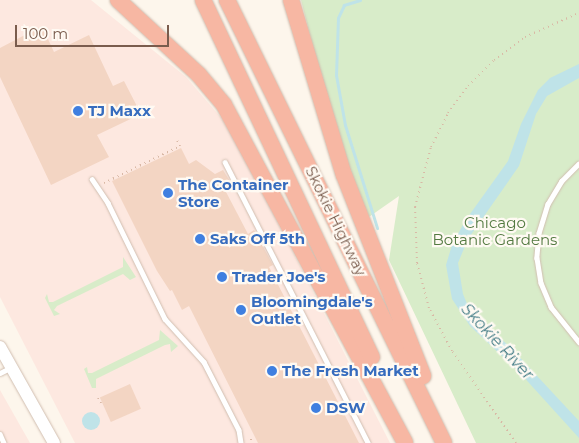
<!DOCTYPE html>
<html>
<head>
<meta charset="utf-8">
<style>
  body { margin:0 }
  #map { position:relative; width:579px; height:443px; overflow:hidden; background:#fdf6ec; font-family:Montserrat,sans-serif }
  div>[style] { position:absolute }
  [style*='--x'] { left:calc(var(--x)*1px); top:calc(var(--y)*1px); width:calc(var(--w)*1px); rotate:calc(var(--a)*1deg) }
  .commercial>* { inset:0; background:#fde8e0 }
  .green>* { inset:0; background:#d8ecc9 }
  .water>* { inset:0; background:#bfe3e8 }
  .round { border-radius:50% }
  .stream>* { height:3px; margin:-1.5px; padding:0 1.5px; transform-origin:1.5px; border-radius:1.5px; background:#bfe3e8 }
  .building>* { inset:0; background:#f3d5c3; transform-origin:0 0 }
  .path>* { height:2px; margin-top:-1px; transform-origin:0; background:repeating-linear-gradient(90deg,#d9b8a5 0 1px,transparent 0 5px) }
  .roads { filter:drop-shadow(0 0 1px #d1beb0) drop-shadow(0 0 1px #d1beb0) }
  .service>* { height:4.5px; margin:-2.25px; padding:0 2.25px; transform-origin:2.25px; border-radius:2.25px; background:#fff }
  .secondary>* { height:12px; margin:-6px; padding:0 6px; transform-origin:6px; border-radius:6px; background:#fff }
  .motorway>* { height:16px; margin:-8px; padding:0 8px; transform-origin:8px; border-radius:8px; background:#f7b7a3 }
  .dots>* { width:14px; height:14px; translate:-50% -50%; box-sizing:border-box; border:2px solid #fffaf3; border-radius:50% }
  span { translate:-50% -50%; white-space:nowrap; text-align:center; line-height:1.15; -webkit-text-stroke:4.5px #fffaf3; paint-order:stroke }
  .shop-label { font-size:15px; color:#366cbe; font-weight:700 }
  .left { translate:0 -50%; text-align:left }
  .street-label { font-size:15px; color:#7a5c4d }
  .park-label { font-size:15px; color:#537a41 }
  .water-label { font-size:16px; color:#437c86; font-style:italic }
  .scale { position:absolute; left:15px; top:25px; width:154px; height:22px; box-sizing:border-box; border:2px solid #7a5c4d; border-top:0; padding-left:6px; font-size:15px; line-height:18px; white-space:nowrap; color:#7a5c4d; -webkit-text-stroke:4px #fffaf3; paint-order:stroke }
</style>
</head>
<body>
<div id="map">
  <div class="commercial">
    <div style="clip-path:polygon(0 0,91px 0,186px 77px,229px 127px,390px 443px,75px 443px,0 297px)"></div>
    <div style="clip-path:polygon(0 390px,30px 443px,0 443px)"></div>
  </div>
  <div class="green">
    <div style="clip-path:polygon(301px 0,579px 0,579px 443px,476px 443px,389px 260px,399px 196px,366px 219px,329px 111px)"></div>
    <div style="clip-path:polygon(123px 257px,136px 277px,130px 280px,123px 274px,57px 306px,54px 310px,60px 314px,54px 316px,45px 298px,47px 294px,49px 302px,53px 302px,123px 267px)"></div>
    <div style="clip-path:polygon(160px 330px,178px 346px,171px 352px,170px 344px,165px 345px,96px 379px,96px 388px,92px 388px,84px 369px,87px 367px,88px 373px,92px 373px,159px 340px)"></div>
  </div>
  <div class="water">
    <div style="clip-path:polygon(579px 64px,579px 78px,547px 96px,536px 114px,519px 166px,468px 239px,458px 263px,463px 294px,470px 311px,511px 348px,579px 421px,579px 438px,520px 373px,470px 326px,452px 299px,446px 265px,452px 245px,465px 221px,508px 161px,521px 124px,538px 90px,550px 78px)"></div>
    <div class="round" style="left:82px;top:412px;width:18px;height:18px"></div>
  </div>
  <div class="stream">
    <div style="--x:360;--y:0;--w:17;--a:163"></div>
    <div style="--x:344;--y:5;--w:14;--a:115"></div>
    <div style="--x:338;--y:18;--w:57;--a:92"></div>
    <div style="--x:336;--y:75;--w:51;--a:79.8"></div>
    <div style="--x:345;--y:125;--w:108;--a:72.7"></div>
  </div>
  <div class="building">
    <div style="clip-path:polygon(42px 26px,54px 52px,89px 35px,113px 86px,124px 81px,141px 114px,97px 135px,109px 157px,51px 185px,0 77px,0 48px)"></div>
    <div style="clip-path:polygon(181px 148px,189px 164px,196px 160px,215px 174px,223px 170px,233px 186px,225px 190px,248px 234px,254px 230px,273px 265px,269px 267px,359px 443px,258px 443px,189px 306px,182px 310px,172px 290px,170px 291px,157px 271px,112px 181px)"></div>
    <div style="left:130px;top:384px;width:27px;height:33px;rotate:66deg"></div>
  </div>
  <div class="path">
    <div style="--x:104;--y:183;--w:85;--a:-26"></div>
    <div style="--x:180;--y:146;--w:7;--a:-117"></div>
    <div style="--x:98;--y:398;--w:8;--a:60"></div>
    <div style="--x:251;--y:439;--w:4;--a:90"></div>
    <div style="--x:516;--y:443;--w:112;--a:-124.8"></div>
    <div style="--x:452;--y:351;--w:49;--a:-118.1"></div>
    <div style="--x:429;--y:308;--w:47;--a:-104.9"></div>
    <div style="--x:417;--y:263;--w:56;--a:-92"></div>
    <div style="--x:415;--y:207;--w:62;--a:-75.1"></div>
    <div style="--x:431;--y:147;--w:38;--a:-63"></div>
    <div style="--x:448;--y:113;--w:34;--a:-53"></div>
    <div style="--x:468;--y:86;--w:37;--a:-45"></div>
    <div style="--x:494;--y:60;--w:39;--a:-37"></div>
    <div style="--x:525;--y:37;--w:59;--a:-24"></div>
  </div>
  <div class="roads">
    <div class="service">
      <div style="--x:225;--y:162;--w:315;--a:63"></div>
      <div style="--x:579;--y:164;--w:24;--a:135"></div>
      <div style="--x:562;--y:181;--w:27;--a:121"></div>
      <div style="--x:548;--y:204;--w:30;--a:107"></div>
      <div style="--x:539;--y:233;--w:25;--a:95"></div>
      <div style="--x:537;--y:258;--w:25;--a:81"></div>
      <div style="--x:541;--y:283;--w:26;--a:67"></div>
      <div style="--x:551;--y:307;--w:45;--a:51.3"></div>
      <div style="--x:92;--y:179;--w:29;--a:56"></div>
      <div style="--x:108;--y:203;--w:129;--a:63.8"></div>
      <div style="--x:165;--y:319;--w:58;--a:47.8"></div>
      <div style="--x:204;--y:362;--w:76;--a:62.8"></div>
      <div style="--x:239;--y:430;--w:13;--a:81"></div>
      <div style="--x:0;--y:373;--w:11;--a:-27"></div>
      <div style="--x:0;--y:434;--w:10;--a:66"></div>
    </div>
    <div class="secondary">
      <div style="--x:0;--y:347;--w:110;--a:60.6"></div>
    </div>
    <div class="motorway">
      <div style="--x:118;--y:0;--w:110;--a:42.8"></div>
      <div style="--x:199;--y:75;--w:39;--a:50"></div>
      <div style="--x:224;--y:105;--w:383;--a:61.8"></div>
      <div style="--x:203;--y:0;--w:395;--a:64.7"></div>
      <div style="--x:227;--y:0;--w:493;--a:63.9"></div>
      <div style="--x:291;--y:0;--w:183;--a:73.2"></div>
      <div style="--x:344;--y:175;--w:216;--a:68.5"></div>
    </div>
  </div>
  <div class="dots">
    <div style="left:78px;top:111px;background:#3f7fe0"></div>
    <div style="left:168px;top:193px;background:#3f7fe0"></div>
    <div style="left:200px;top:239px;background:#3f7fe0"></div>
    <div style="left:222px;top:277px;background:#3f7fe0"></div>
    <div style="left:241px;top:310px;background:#3f7fe0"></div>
    <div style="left:272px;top:371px;background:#3f7fe0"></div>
    <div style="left:316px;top:408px;background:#3f7fe0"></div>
  </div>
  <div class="shop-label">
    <span class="left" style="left:88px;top:111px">TJ Maxx</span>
    <span class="left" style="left:178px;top:193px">The Container<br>Store</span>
    <span class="left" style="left:210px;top:239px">Saks Off 5th</span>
    <span class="left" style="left:232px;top:277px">Trader Joe's</span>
    <span class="left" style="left:251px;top:310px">Bloomingdale's<br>Outlet</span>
    <span class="left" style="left:282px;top:371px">The Fresh Market</span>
    <span class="left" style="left:326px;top:408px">DSW</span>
  </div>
  <div class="street-label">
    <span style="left:336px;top:221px;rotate:64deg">Skokie Highway</span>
  </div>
  <div class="park-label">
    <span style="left:495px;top:231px">Chicago<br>Botanic Gardens</span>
  </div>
  <div class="water-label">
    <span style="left:497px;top:342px;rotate:47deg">Skokie River</span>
  </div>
  <div class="scale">100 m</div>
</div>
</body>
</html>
